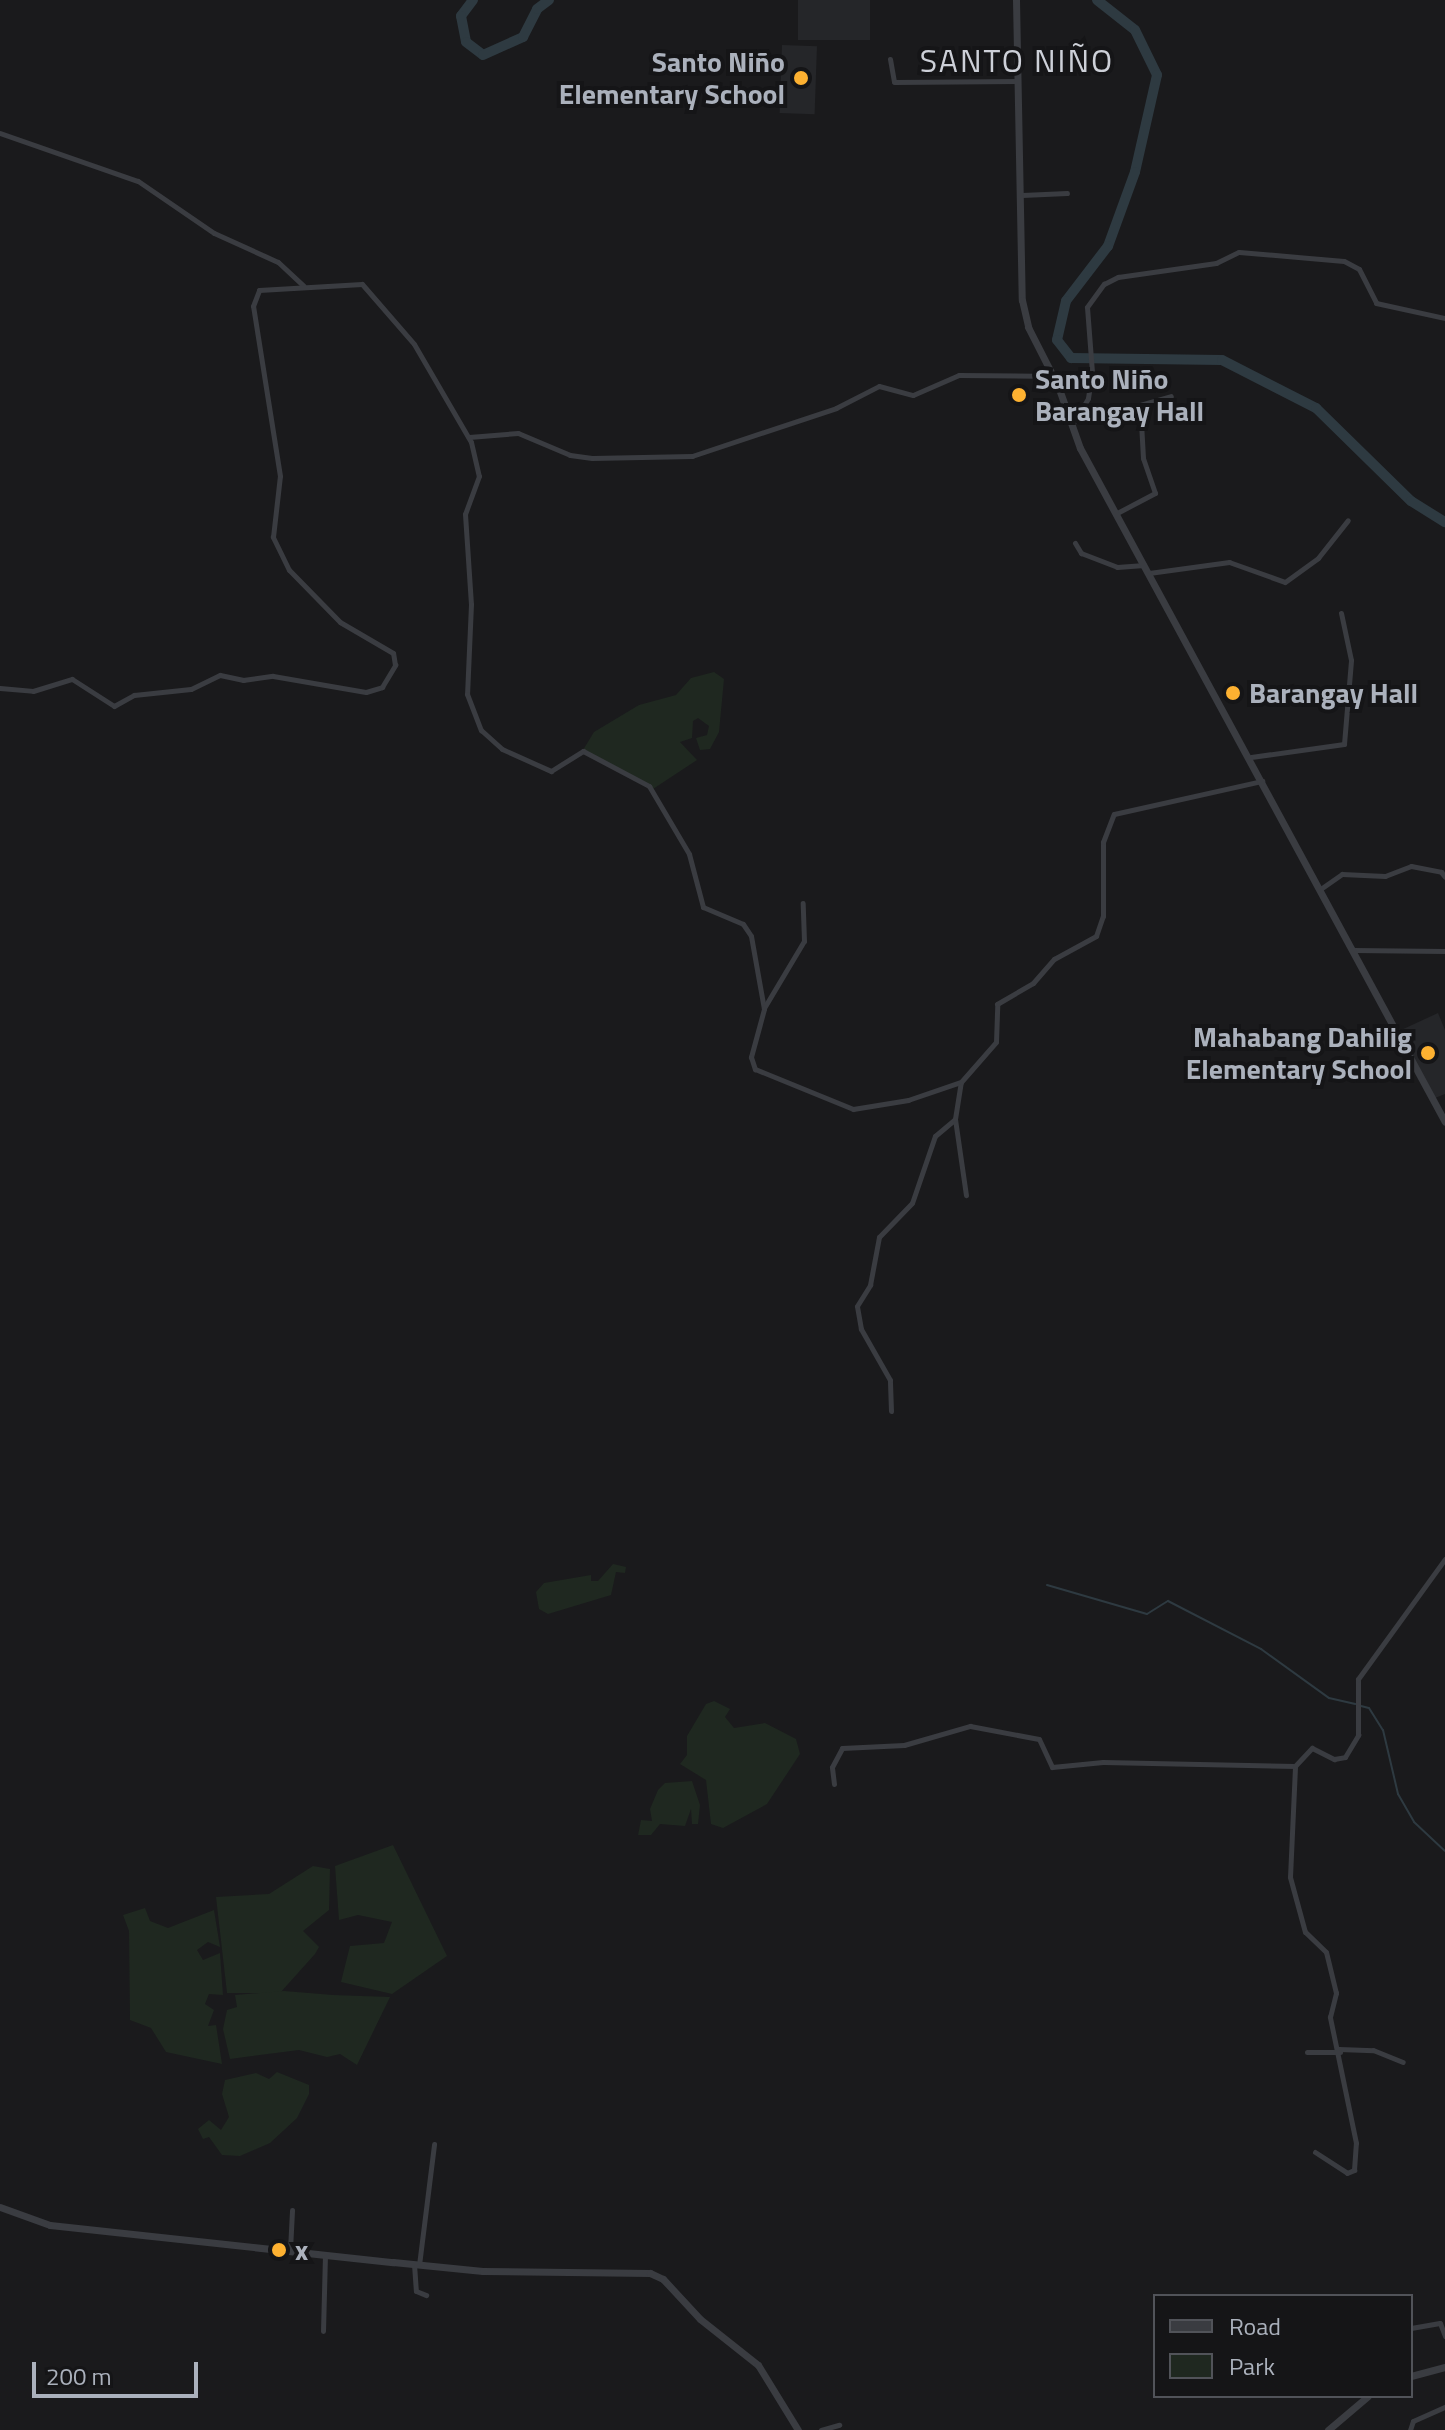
<!DOCTYPE html>
<html>
<head>
<meta charset="utf-8">
<style>
  body { margin:0 }
  #map { position:relative; width:1445px; height:2430px; overflow:hidden; background:#1a1a1c; font-family:"Titillium Web",sans-serif }
  div>[style] { position:absolute }
  [style*='--x'] { left:calc(var(--x)*1px); top:calc(var(--y)*1px); width:calc(var(--w)*1px); rotate:calc(var(--a)*1deg) }
  .built>* { inset:0; background:#252629; transform-origin:0 0 }
  .green>* { inset:0; background:#1f2820 }
  .stream>* { height:2px; margin:-1px; padding:0 1px; transform-origin:1px; border-radius:1px; background:#2e3a41 }
  .river>* { height:10px; margin:-5px; padding:0 5px; transform-origin:5px; border-radius:5px; background:#2e3a41 }
  .minor>* { height:5px; margin:-2.5px; padding:0 2.5px; transform-origin:2.5px; border-radius:2.5px; background:#3a3c41 }
  .tertiary>* { height:7px; margin:-3.5px; padding:0 3.5px; transform-origin:3.5px; border-radius:3.5px; background:#3a3c41 }
  .dots>* { width:22px; height:22px; translate:-50% -50%; box-sizing:border-box; border:4px solid #151517; border-radius:50% }
  span { translate:-50% -50%; white-space:nowrap; text-align:center; line-height:1.15; -webkit-text-stroke:8px #151517; paint-order:stroke }
  .poi-label { font-size:28px; color:#abb1bc; font-weight:700 }
  .right { translate:-100% -50%; text-align:right }
  .left { translate:0 -50%; text-align:left }
  .quarter-label { font-size:32px; color:#cdd0d8; letter-spacing:2px }
  .legend { position:absolute; left:1153px; top:2294px; width:260px; height:104px; box-sizing:border-box; background:#151517; border:2px solid #515359; margin:0; padding:10px 14px; list-style:none; font-size:24px; color:#abb1bc }
  .legend li { display:flex; align-items:center; gap:16px; height:40px }
  .legend b { width:40px; border:2px solid #515359 }
  .scale { position:absolute; left:32px; top:2362px; width:166px; height:36px; box-sizing:border-box; border:4px solid #abb1bc; border-top:0; padding-left:10px; font-size:24px; line-height:28px; white-space:nowrap; color:#abb1bc; -webkit-text-stroke:6px #151517; paint-order:stroke }
</style>
</head>
<body>
<div id="map">
  <div class="built">
    <div style="left:798px;top:0;width:72px;height:40px"></div>
    <div style="left:782px;top:45px;width:35px;height:68px;rotate:2deg"></div>
    <div style="clip-path:polygon(1438px 1013px,1445px 1030px,1445px 1094px,1435px 1098px,1399px 1031px)"></div>
  </div>
  <div class="green">
    <div style="clip-path:polygon(714px 672px,724px 679px,719px 732px,710px 749px,700px 750px,696px 738px,707px 735px,709px 726px,698px 718px,693px 721px,692px 738px,680px 742px,697px 760px,653px 789px,583px 750px,594px 732px,639px 705px,676px 695px,691px 678px)"></div>
    <div style="clip-path:polygon(613px 1564px,626px 1567px,625px 1573px,616px 1572px,611px 1595px,548px 1614px,539px 1609px,536px 1592px,544px 1583px,591px 1575px,591px 1581px,598px 1581px)"></div>
    <div style="clip-path:polygon(714px 1701px,730px 1709px,725px 1717px,734px 1728px,765px 1723px,796px 1739px,800px 1754px,767px 1804px,723px 1828px,711px 1824px,706px 1780px,680px 1764px,687px 1755px,687px 1736px,706px 1704px)"></div>
    <div style="clip-path:polygon(692px 1781px,700px 1805px,698px 1824px,692px 1824px,691px 1809px,685px 1826px,660px 1824px,651px 1835px,638px 1835px,641px 1820px,652px 1821px,650px 1809px,658px 1790px,665px 1783px)"></div>
    <div style="clip-path:polygon(393px 1845px,447px 1956px,392px 1994px,341px 1982px,350px 1946px,384px 1943px,392px 1922px,358px 1915px,339px 1920px,335px 1866px)"></div>
    <div style="clip-path:polygon(313px 1866px,330px 1869px,329px 1910px,303px 1931px,319px 1947px,315px 1954px,280px 1993px,227px 1993px,216px 1897px,269px 1894px)"></div>
    <div style="clip-path:polygon(145px 1908px,150px 1921px,168px 1928px,214px 1910px,220px 1947px,208px 1942px,197px 1950px,203px 1960px,220px 1953px,223px 1995px,209px 1994px,205px 2004px,214px 2010px,208px 2026px,216px 2025px,222px 2064px,166px 2052px,151px 2028px,130px 2020px,129px 1931px,123px 1915px)"></div>
    <div style="clip-path:polygon(284px 1991px,333px 1995px,390px 1997px,357px 2065px,340px 2054px,327px 2057px,299px 2050px,230px 2059px,223px 2029px,227px 2010px,237px 2007px,235px 1995px)"></div>
    <div style="clip-path:polygon(277px 2072px,309px 2085px,309px 2094px,297px 2118px,270px 2143px,240px 2156px,222px 2155px,209px 2137px,203px 2139px,198px 2129px,209px 2120px,221px 2130px,229px 2117px,222px 2094px,225px 2080px,256px 2073px,269px 2079px)"></div>
  </div>
  <div class="stream">
    <div style="--x:1047;--y:1585;--w:104;--a:16.2"></div>
    <div style="--x:1147;--y:1614;--w:25;--a:-32"></div>
    <div style="--x:1168;--y:1601;--w:105;--a:27.3"></div>
    <div style="--x:1261;--y:1649;--w:84;--a:35.8"></div>
    <div style="--x:1329;--y:1698;--w:27;--a:13"></div>
    <div style="--x:1361;--y:1706;--w:8;--a:14"></div>
    <div style="--x:1369;--y:1708;--w:26;--a:58"></div>
    <div style="--x:1383;--y:1730;--w:66;--a:76.8"></div>
    <div style="--x:1398;--y:1794;--w:32;--a:60"></div>
    <div style="--x:1414;--y:1822;--w:42;--a:43.1"></div>
  </div>
  <div class="river">
    <div style="--x:473;--y:0;--w:20;--a:127"></div>
    <div style="--x:461;--y:16;--w:26;--a:79"></div>
    <div style="--x:466;--y:42;--w:21;--a:37"></div>
    <div style="--x:483;--y:55;--w:44;--a:-24.2"></div>
    <div style="--x:523;--y:37;--w:31;--a:-63"></div>
    <div style="--x:537;--y:9;--w:15;--a:-37"></div>
    <div style="--x:1097;--y:0;--w:48;--a:38.3"></div>
    <div style="--x:1135;--y:30;--w:50;--a:63.9"></div>
    <div style="--x:1157;--y:75;--w:99;--a:102.8"></div>
    <div style="--x:1135;--y:172;--w:79;--a:110"></div>
    <div style="--x:1108;--y:246;--w:69;--a:127.4"></div>
    <div style="--x:1066;--y:301;--w:40;--a:103"></div>
    <div style="--x:1057;--y:340;--w:23;--a:52"></div>
    <div style="--x:1071;--y:358;--w:151;--a:0.8"></div>
    <div style="--x:1222;--y:360;--w:106;--a:27.1"></div>
    <div style="--x:1316;--y:408;--w:133;--a:44.4"></div>
    <div style="--x:1411;--y:501;--w:40;--a:32"></div>
  </div>
  <div class="minor">
    <div style="--x:890;--y:59;--w:23;--a:80"></div>
    <div style="--x:894;--y:82;--w:124;--a:-0.5"></div>
    <div style="--x:0;--y:133;--w:146;--a:19.2"></div>
    <div style="--x:138;--y:181;--w:92;--a:34.4"></div>
    <div style="--x:214;--y:233;--w:70;--a:24.4"></div>
    <div style="--x:278;--y:262;--w:35;--a:43"></div>
    <div style="--x:1022;--y:195;--w:45;--a:-2.5"></div>
    <div style="--x:1072;--y:425;--w:31;--a:-59"></div>
    <div style="--x:1088;--y:398;--w:26;--a:-81"></div>
    <div style="--x:1092;--y:372;--w:65;--a:-94.4"></div>
    <div style="--x:1087;--y:307;--w:29;--a:-54"></div>
    <div style="--x:1104;--y:284;--w:16;--a:-27"></div>
    <div style="--x:1118;--y:277;--w:99;--a:-8.1"></div>
    <div style="--x:1216;--y:263;--w:25;--a:-26"></div>
    <div style="--x:1239;--y:252;--w:105;--a:4.9"></div>
    <div style="--x:1344;--y:261;--w:17;--a:28"></div>
    <div style="--x:1359;--y:269;--w:38;--a:63"></div>
    <div style="--x:1376;--y:303;--w:71;--a:12.3"></div>
    <div style="--x:469;--y:437;--w:49;--a:-4.7"></div>
    <div style="--x:518;--y:433;--w:56;--a:22.9"></div>
    <div style="--x:570;--y:455;--w:22;--a:8"></div>
    <div style="--x:592;--y:458;--w:100;--a:-1.1"></div>
    <div style="--x:692;--y:456;--w:152;--a:-18.4"></div>
    <div style="--x:836;--y:408;--w:48;--a:-27.1"></div>
    <div style="--x:879;--y:386;--w:35;--a:15"></div>
    <div style="--x:913;--y:395;--w:50;--a:-23.5"></div>
    <div style="--x:959;--y:375;--w:94;--a:0.6"></div>
    <div style="--x:1117;--y:513;--w:43;--a:-27.8"></div>
    <div style="--x:1155;--y:493;--w:37;--a:-109"></div>
    <div style="--x:1143;--y:458;--w:53;--a:-93.2"></div>
    <div style="--x:1140;--y:405;--w:32;--a:-16"></div>
    <div style="--x:1075;--y:543;--w:12;--a:59"></div>
    <div style="--x:1081;--y:553;--w:39;--a:21"></div>
    <div style="--x:1117;--y:567;--w:27;--a:-4"></div>
    <div style="--x:1149;--y:573;--w:81;--a:-7.8"></div>
    <div style="--x:1229;--y:562;--w:59;--a:19.7"></div>
    <div style="--x:1285;--y:582;--w:41;--a:-36"></div>
    <div style="--x:1318;--y:558;--w:48;--a:-51.7"></div>
    <div style="--x:0;--y:688;--w:33;--a:5"></div>
    <div style="--x:33;--y:691;--w:41;--a:-17.1"></div>
    <div style="--x:72;--y:679;--w:50;--a:32.7"></div>
    <div style="--x:114;--y:706;--w:23;--a:-29"></div>
    <div style="--x:134;--y:695;--w:57;--a:-6"></div>
    <div style="--x:191;--y:689;--w:32;--a:-26"></div>
    <div style="--x:220;--y:675;--w:24;--a:12"></div>
    <div style="--x:243;--y:680;--w:30;--a:-8"></div>
    <div style="--x:273;--y:676;--w:94;--a:9.8"></div>
    <div style="--x:366;--y:692;--w:17;--a:-17"></div>
    <div style="--x:382;--y:687;--w:26;--a:-59"></div>
    <div style="--x:395;--y:665;--w:12;--a:-99"></div>
    <div style="--x:393;--y:653;--w:61;--a:-149.7"></div>
    <div style="--x:340;--y:622;--w:73;--a:-134.4"></div>
    <div style="--x:289;--y:570;--w:37;--a:-116"></div>
    <div style="--x:273;--y:537;--w:61;--a:-83.5"></div>
    <div style="--x:280;--y:476;--w:172;--a:-99"></div>
    <div style="--x:253;--y:306;--w:17;--a:-69"></div>
    <div style="--x:259;--y:290;--w:103;--a:-3.3"></div>
    <div style="--x:362;--y:284;--w:79;--a:49.1"></div>
    <div style="--x:414;--y:344;--w:113;--a:59.8"></div>
    <div style="--x:471;--y:442;--w:35;--a:77"></div>
    <div style="--x:479;--y:476;--w:40;--a:110.2"></div>
    <div style="--x:465;--y:514;--w:90;--a:86.2"></div>
    <div style="--x:471;--y:604;--w:90;--a:92.5"></div>
    <div style="--x:467;--y:694;--w:39;--a:69"></div>
    <div style="--x:481;--y:730;--w:28;--a:42"></div>
    <div style="--x:502;--y:749;--w:54;--a:24.2"></div>
    <div style="--x:551;--y:771;--w:38;--a:-32"></div>
    <div style="--x:583;--y:751;--w:75;--a:27.9"></div>
    <div style="--x:649;--y:786;--w:79;--a:59.5"></div>
    <div style="--x:689;--y:854;--w:55;--a:75.2"></div>
    <div style="--x:703;--y:907;--w:43;--a:23"></div>
    <div style="--x:743;--y:924;--w:14;--a:56"></div>
    <div style="--x:751;--y:936;--w:74;--a:79.9"></div>
    <div style="--x:764;--y:1009;--w:50;--a:105.2"></div>
    <div style="--x:751;--y:1057;--w:13;--a:72"></div>
    <div style="--x:755;--y:1069;--w:106;--a:22.2"></div>
    <div style="--x:853;--y:1109;--w:56;--a:-9.3"></div>
    <div style="--x:908;--y:1100;--w:56;--a:-18.8"></div>
    <div style="--x:1251;--y:757;--w:94;--a:-8"></div>
    <div style="--x:1344;--y:744;--w:84;--a:-85.2"></div>
    <div style="--x:1351;--y:660;--w:48;--a:-102"></div>
    <div style="--x:1319;--y:890;--w:28;--a:-35"></div>
    <div style="--x:1342;--y:874;--w:43;--a:2.7"></div>
    <div style="--x:1385;--y:876;--w:28;--a:-21"></div>
    <div style="--x:1411;--y:866;--w:31;--a:11"></div>
    <div style="--x:1441;--y:872;--w:6;--a:51"></div>
    <div style="--x:1353;--y:950;--w:92;--a:0.6"></div>
    <div style="--x:764;--y:1008;--w:78;--a:-59.2"></div>
    <div style="--x:804;--y:941;--w:38;--a:-92"></div>
    <div style="--x:955;--y:1119;--w:77;--a:81.8"></div>
    <div style="--x:891;--y:1411;--w:31;--a:-92"></div>
    <div style="--x:890;--y:1380;--w:59;--a:-119.6"></div>
    <div style="--x:861;--y:1329;--w:23;--a:-100"></div>
    <div style="--x:857;--y:1306;--w:25;--a:-58"></div>
    <div style="--x:870;--y:1285;--w:49;--a:-79.4"></div>
    <div style="--x:879;--y:1237;--w:47;--a:-45.9"></div>
    <div style="--x:912;--y:1203;--w:71;--a:-71.1"></div>
    <div style="--x:935;--y:1136;--w:26;--a:-40"></div>
    <div style="--x:955;--y:1119;--w:37;--a:-81"></div>
    <div style="--x:961;--y:1082;--w:53;--a:-48.8"></div>
    <div style="--x:996;--y:1042;--w:38;--a:-88"></div>
    <div style="--x:997;--y:1004;--w:42;--a:-30.3"></div>
    <div style="--x:1033;--y:983;--w:32;--a:-49"></div>
    <div style="--x:1054;--y:959;--w:48;--a:-28.7"></div>
    <div style="--x:1096;--y:936;--w:21;--a:-71"></div>
    <div style="--x:1103;--y:916;--w:74;--a:-90"></div>
    <div style="--x:1103;--y:842;--w:30;--a:-69"></div>
    <div style="--x:1114;--y:814;--w:152;--a:-12.6"></div>
    <div style="--x:834;--y:1784;--w:17;--a:-97"></div>
    <div style="--x:832;--y:1767;--w:21;--a:-62"></div>
    <div style="--x:842;--y:1748;--w:62;--a:-2.8"></div>
    <div style="--x:904;--y:1745;--w:69;--a:-16.1"></div>
    <div style="--x:970;--y:1726;--w:70;--a:10.7"></div>
    <div style="--x:1039;--y:1739;--w:31;--a:65"></div>
    <div style="--x:1052;--y:1767;--w:51;--a:-5.6"></div>
    <div style="--x:1103;--y:1762;--w:192;--a:1.2"></div>
    <div style="--x:1339;--y:2049;--w:34;--a:2"></div>
    <div style="--x:1373;--y:2050;--w:32;--a:22"></div>
    <div style="--x:1307;--y:2052;--w:33;--a:0"></div>
    <div style="--x:1315;--y:2152;--w:38;--a:33"></div>
    <div style="--x:1347;--y:2173;--w:8;--a:-23"></div>
    <div style="--x:1354;--y:2170;--w:27;--a:-86"></div>
    <div style="--x:1356;--y:2143;--w:129;--a:-101.7"></div>
    <div style="--x:1330;--y:2017;--w:25;--a:-76"></div>
    <div style="--x:1336;--y:1993;--w:42;--a:-103.7"></div>
    <div style="--x:1326;--y:1952;--w:29;--a:-136"></div>
    <div style="--x:1305;--y:1932;--w:57;--a:-105.3"></div>
    <div style="--x:1290;--y:1877;--w:111;--a:-87.4"></div>
    <div style="--x:1295;--y:1766;--w:25;--a:-47"></div>
    <div style="--x:1312;--y:1748;--w:25;--a:27"></div>
    <div style="--x:1334;--y:1759;--w:11;--a:-10"></div>
    <div style="--x:1345;--y:1757;--w:26;--a:-59"></div>
    <div style="--x:1358;--y:1735;--w:56;--a:-90"></div>
    <div style="--x:1358;--y:1679;--w:148;--a:-54.1"></div>
    <div style="--x:290;--y:2250;--w:40;--a:-87.1"></div>
    <div style="--x:414;--y:2264;--w:27;--a:86"></div>
    <div style="--x:416;--y:2291;--w:11;--a:22"></div>
    <div style="--x:419;--y:2265;--w:122;--a:-82.9"></div>
    <div style="--x:1411;--y:2328;--w:29;--a:-10"></div>
    <div style="--x:1440;--y:2323;--w:14;--a:69"></div>
    <div style="--x:323;--y:2331;--w:77;--a:-88.5"></div>
    <div style="--x:821;--y:2430;--w:19;--a:-16"></div>
    <div style="--x:1410;--y:2430;--w:9;--a:-72"></div>
    <div style="--x:1413;--y:2421;--w:35;--a:-24"></div>
  </div>
  <div class="tertiary">
    <div style="--x:1016;--y:0;--w:300;--a:88.9"></div>
    <div style="--x:1022;--y:300;--w:28;--a:77"></div>
    <div style="--x:1028;--y:327;--w:66;--a:63"></div>
    <div style="--x:1058;--y:386;--w:66;--a:70.5"></div>
    <div style="--x:1080;--y:448;--w:766;--a:61.56"></div>
    <div style="--x:0;--y:2207;--w:53;--a:19.8"></div>
    <div style="--x:50;--y:2225;--w:345;--a:6.2"></div>
    <div style="--x:393;--y:2262;--w:90;--a:5.7"></div>
    <div style="--x:483;--y:2271;--w:167;--a:0.7"></div>
    <div style="--x:650;--y:2273;--w:14;--a:25"></div>
    <div style="--x:663;--y:2279;--w:54;--a:47.2"></div>
    <div style="--x:700;--y:2319;--w:74;--a:38.4"></div>
    <div style="--x:758;--y:2365;--w:76;--a:58.4"></div>
    <div style="--x:1411;--y:2376;--w:35;--a:-15"></div>
    <div style="--x:1328;--y:2430;--w:52;--a:-40.4"></div>
  </div>
  <div class="dots">
    <div style="left:801px;top:78px;background:#fdb131"></div>
    <div style="left:1019px;top:395px;background:#fdb131"></div>
    <div style="left:1233px;top:693px;background:#fdb131"></div>
    <div style="left:1428px;top:1053px;background:#fdb131"></div>
    <div style="left:279px;top:2250px;background:#fdb131"></div>
  </div>
  <div class="poi-label">
    <span class="right" style="left:785px;top:78px">Santo Niño<br>Elementary School</span>
    <span class="left" style="left:1035px;top:395px">Santo Niño<br>Barangay Hall</span>
    <span class="left" style="left:1249px;top:693px">Barangay Hall</span>
    <span class="right" style="left:1412px;top:1053px">Mahabang Dahilig<br>Elementary School</span>
    <span class="left" style="left:295px;top:2250px">x</span>
  </div>
  <div class="quarter-label">
    <span style="left:1017px;top:60px">SANTO NIÑO</span>
  </div>
  <ul class="legend">
  <li><b style="height:10px;background:#3a3c41"></b>Road</li>
  <li><b style="height:22px;background:#1f2820"></b>Park</li>
  </ul>
  <div class="scale">200 m</div>
</div>
</body>
</html>
